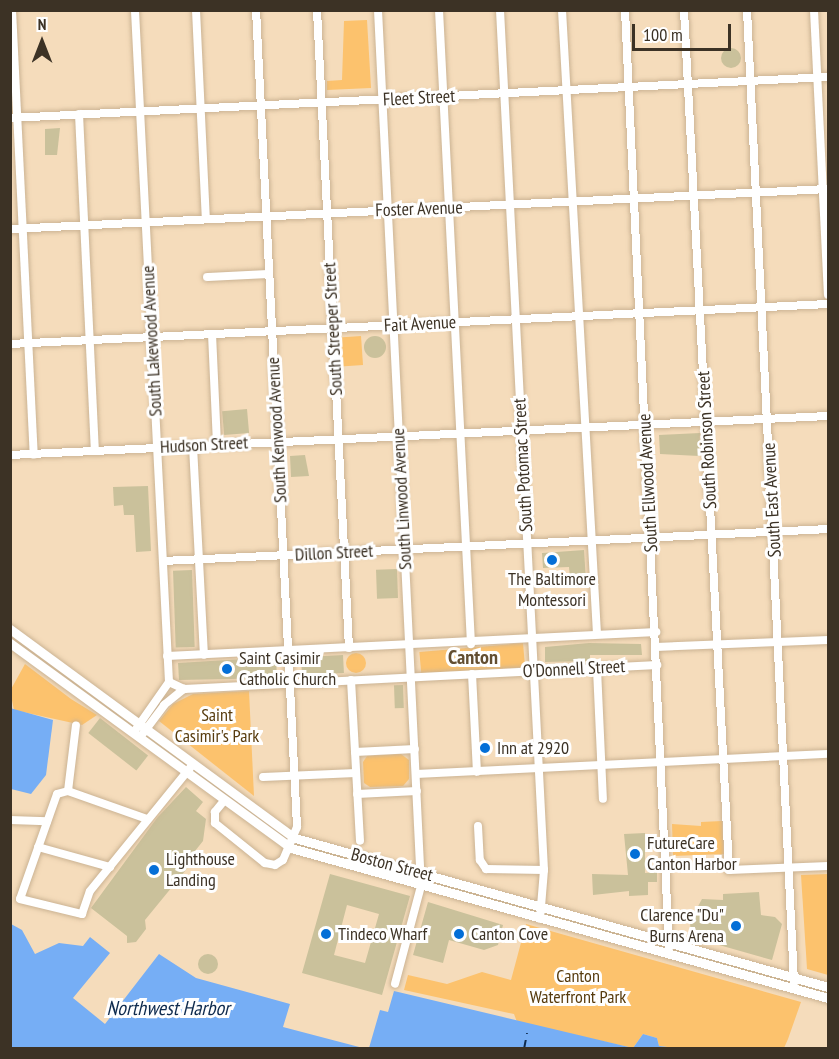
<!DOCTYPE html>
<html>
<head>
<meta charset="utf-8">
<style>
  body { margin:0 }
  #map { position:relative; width:839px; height:1059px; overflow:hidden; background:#f5dcbb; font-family:"PT Sans Narrow",sans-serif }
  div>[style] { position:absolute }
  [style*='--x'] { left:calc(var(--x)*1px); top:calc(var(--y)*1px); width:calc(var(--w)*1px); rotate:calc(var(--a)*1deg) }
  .green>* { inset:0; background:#fcc26d; transform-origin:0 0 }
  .round { border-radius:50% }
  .water>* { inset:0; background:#76aef5 }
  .ferry>* { height:1.5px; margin-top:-0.75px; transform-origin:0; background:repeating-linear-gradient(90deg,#0f2b4e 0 8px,transparent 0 14px) }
  .building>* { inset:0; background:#cac19b; transform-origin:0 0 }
  .roads { filter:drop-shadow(0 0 2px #cbb393) drop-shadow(0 0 2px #cbb393) }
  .minor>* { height:8px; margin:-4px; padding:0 4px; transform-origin:4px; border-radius:4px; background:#fff }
  .major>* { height:9px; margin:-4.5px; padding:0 4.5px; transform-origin:4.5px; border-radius:4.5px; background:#fff }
  .dots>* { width:16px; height:16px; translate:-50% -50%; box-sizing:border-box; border:3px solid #fff; border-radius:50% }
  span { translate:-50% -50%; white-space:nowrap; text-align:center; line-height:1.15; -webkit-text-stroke:6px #fff; paint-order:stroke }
  .street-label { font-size:18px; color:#3c3225 }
  .poi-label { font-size:18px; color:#3c3225 }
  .left { translate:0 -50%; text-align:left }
  .right { translate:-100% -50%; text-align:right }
  .park-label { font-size:18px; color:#573b0d }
  .neighbourhood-label { font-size:20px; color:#634e31; font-weight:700 }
  .water-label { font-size:20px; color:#0f2b4e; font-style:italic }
  .frame { position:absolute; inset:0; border:12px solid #3c3225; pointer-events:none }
  .north { position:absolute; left:12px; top:12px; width:60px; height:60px; -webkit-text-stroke:4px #fff; paint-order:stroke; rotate:0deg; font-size:16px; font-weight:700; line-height:24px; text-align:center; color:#3c3225 }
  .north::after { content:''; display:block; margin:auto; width:21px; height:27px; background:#3c3225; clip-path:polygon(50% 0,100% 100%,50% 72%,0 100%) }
  .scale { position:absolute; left:632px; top:24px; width:99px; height:27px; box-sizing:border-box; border:3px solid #3c3225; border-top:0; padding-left:8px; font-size:18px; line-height:21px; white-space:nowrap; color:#3c3225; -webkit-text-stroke:4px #fff; paint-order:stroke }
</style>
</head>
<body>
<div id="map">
  <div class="green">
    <div style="clip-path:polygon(367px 20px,371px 88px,327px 90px,327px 81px,342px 80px,344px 21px)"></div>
    <div style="left:361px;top:336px;width:29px;height:22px;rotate:86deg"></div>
    <div style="left:523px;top:643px;width:24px;height:104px;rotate:85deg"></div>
    <div class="round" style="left:346px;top:653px;width:20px;height:20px"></div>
    <div style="clip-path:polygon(25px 664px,71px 699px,97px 715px,82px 725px,14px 710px,10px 691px)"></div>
    <div style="clip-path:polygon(249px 691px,254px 796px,159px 721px,173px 704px,193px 694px)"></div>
    <div style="clip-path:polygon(401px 754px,409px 760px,409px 779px,403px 786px,370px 787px,364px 783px,363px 762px,367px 756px)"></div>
    <div style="clip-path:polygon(722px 821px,724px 854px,673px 856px,672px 824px,701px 826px,701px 822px)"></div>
    <div style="clip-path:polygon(828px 874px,828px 975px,807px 969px,801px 875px)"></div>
    <div style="clip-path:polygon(526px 924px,801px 1002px,788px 1039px,784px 1048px,676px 1048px,659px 1046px,657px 1038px,643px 1034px,633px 1048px,517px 1022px,514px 1014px,404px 990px,408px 975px,447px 984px,482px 972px,511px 980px)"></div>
  </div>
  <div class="water">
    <div style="clip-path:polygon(10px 708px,53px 720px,46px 775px,31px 794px,11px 789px)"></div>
    <div style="clip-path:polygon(11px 924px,22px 930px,35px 954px,59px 943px,83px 946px,90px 937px,110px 953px,73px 998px,105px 1024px,159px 954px,196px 978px,290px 1004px,283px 1027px,363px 1048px,11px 1048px)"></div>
    <div style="clip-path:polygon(394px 991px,633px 1048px,643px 1034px,657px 1038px,659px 1046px,676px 1048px,369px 1048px,380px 1010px,388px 1012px)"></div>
  </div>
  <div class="ferry">
    <div style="--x:524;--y:1048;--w:15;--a:-79"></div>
  </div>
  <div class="building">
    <div class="round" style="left:721px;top:48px;width:20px;height:20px"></div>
    <div style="clip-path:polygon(60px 128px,57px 155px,45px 155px,45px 129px)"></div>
    <div class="round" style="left:364px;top:336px;width:22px;height:22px"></div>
    <div style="left:247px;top:409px;width:24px;height:25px;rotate:85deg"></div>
    <div style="clip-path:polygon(700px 433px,699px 456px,660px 454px,659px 435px)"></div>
    <div style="clip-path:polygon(305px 455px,309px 476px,291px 477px,290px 456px)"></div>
    <div style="clip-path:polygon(148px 486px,151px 551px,136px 552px,134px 515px,124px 515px,123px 505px,114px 506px,113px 487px)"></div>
    <div style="clip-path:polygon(584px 550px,586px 581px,570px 580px,569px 567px,543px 568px,542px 553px)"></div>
    <div style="left:397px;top:569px;width:29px;height:21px;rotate:88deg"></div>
    <div style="left:192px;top:570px;width:77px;height:19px;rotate:88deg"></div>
    <div style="clip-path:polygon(589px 643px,641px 644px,642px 655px,590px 655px,590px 661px,545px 662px,545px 647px)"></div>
    <div style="left:343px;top:655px;width:18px;height:42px;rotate:87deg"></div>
    <div style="clip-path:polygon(276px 657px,277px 678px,179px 680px,178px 663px)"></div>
    <div style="left:403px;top:685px;width:23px;height:9px;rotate:88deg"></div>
    <div style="left:100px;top:718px;width:61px;height:19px;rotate:38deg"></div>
    <div style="clip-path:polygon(186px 787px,203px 802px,196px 811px,206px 819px,203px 841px,195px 851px,199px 854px,145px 920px,146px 929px,136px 942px,127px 943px,127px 936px,91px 908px,157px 818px)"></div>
    <div style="clip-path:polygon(645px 833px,645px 873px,657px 872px,657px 882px,648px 882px,648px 895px,629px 896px,629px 891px,593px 895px,592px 874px,628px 875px,624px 834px)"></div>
    <div style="clip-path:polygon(evenodd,330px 874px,410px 896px,382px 995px,302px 973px,330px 874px,347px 905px,379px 914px,365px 963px,334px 955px,347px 905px)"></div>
    <div style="clip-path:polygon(759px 892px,761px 915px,775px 917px,782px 924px,772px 960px,691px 937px,690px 921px,702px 899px,723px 900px,723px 894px)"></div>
    <div style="clip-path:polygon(428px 902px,503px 925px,498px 945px,484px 950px,449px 940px,443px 963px,413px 955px)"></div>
    <div class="round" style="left:198px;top:954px;width:20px;height:20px"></div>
  </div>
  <div class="roads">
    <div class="minor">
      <div style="--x:12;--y:10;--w:445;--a:87.2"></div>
      <div style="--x:196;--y:10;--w:209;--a:87.3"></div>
      <div style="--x:317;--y:10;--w:639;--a:87.13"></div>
      <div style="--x:378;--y:10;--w:877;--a:87.19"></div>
      <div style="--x:421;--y:886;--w:101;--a:104.9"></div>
      <div style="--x:439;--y:10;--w:635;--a:87.11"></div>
      <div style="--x:500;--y:10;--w:861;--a:87.07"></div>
      <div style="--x:544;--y:870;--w:49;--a:94.7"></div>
      <div style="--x:562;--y:10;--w:625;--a:86.79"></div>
      <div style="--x:625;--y:10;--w:939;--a:87.31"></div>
      <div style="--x:684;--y:10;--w:861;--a:87"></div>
      <div style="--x:729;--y:870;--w:99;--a:-2.3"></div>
      <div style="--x:747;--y:10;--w:974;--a:87.23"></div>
      <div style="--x:814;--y:10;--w:285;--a:87.2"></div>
      <div style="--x:79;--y:114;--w:336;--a:87.3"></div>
      <div style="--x:10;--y:118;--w:819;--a:-2.87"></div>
      <div style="--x:10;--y:229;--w:819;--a:-2.8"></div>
      <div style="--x:207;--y:277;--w:62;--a:-2.8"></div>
      <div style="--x:212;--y:334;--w:111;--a:87.4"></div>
      <div style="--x:10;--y:344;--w:819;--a:-2.8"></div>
      <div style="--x:193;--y:446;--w:209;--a:87"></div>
      <div style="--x:10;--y:455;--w:819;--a:-2.73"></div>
      <div style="--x:163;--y:561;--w:666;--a:-2.75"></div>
      <div style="--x:656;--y:647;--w:172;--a:-2.3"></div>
      <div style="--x:167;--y:656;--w:490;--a:-2.8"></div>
      <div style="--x:597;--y:669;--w:130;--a:87.4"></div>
      <div style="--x:472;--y:674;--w:98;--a:87.1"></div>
      <div style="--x:351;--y:680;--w:161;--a:86.8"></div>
      <div style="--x:169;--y:682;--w:17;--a:25"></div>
      <div style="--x:184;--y:689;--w:474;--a:-2.9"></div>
      <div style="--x:134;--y:732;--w:61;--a:-55"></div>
      <div style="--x:169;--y:682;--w:673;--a:-92.9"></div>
      <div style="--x:141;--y:736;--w:39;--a:-53"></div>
      <div style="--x:164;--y:705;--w:26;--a:-39"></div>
      <div style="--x:355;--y:752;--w:60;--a:-2.9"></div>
      <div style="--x:416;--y:774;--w:412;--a:-2.8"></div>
      <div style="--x:263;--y:777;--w:93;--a:-2.5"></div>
      <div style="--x:68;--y:791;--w:66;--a:-83.1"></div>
      <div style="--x:357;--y:794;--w:60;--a:-2.9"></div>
      <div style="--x:223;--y:802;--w:13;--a:129"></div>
      <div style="--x:215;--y:812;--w:11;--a:90"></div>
      <div style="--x:215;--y:823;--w:64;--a:38.7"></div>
      <div style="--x:265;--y:863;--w:10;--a:11"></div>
      <div style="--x:275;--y:865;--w:9;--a:-32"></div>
      <div style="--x:283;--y:860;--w:36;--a:-67"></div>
      <div style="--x:297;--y:827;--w:818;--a:-92.87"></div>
      <div style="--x:147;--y:819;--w:84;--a:-160.5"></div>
      <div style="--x:68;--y:791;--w:11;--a:165"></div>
      <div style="--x:57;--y:794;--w:111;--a:109.4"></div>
      <div style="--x:20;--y:899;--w:64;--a:13.6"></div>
      <div style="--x:82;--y:914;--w:24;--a:-71"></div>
      <div style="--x:90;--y:891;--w:159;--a:-50.9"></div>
      <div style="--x:10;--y:820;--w:37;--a:2"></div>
      <div style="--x:478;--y:826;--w:34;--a:87"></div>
      <div style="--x:480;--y:860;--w:11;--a:56"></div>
      <div style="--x:486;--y:869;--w:58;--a:1"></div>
      <div style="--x:38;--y:847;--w:75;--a:15.5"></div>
    </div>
    <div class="major">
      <div style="--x:10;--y:629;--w:353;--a:36.3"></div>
      <div style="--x:295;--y:838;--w:553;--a:15.62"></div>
      <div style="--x:10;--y:643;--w:348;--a:36.1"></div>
      <div style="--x:291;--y:848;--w:558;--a:15.61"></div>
    </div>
  </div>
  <div class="dots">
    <div style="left:552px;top:560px;background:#046fd7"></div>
    <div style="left:227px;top:669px;background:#046fd7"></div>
    <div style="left:485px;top:748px;background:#046fd7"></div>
    <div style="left:635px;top:854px;background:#046fd7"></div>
    <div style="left:154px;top:870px;background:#046fd7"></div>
    <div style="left:736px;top:926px;background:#046fd7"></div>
    <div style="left:326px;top:934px;background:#046fd7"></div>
    <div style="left:459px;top:934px;background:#046fd7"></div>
  </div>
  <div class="street-label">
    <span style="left:419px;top:98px;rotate:-3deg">Fleet Street</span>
    <span style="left:419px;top:209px;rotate:-2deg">Foster Avenue</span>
    <span style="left:420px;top:324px;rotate:-3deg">Fait Avenue</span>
    <span style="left:333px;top:329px;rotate:-93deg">South Streeper Street</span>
    <span style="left:152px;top:341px;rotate:-93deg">South Lakewood Avenue</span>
    <span style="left:277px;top:430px;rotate:-93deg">South Kenwood Avenue</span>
    <span style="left:707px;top:440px;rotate:-93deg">South Robinson Street</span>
    <span style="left:204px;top:445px;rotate:-3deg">Hudson Street</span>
    <span style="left:523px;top:465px;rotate:-93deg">South Potomac Street</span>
    <span style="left:648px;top:483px;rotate:-93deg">South Ellwood Avenue</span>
    <span style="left:402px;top:499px;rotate:-93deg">South Linwood Avenue</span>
    <span style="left:772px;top:500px;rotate:-93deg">South East Avenue</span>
    <span style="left:334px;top:553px;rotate:-3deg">Dillon Street</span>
    <span style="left:574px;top:669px;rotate:-3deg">O'Donnell Street</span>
    <span style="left:392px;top:865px;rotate:15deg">Boston Street</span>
  </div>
  <div class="poi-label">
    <span style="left:552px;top:590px">The Baltimore<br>Montessori</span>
    <span class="left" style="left:239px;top:669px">Saint Casimir<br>Catholic Church</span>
    <span class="left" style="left:497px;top:748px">Inn at 2920</span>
    <span class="left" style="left:647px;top:854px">FutureCare<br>Canton Harbor</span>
    <span class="left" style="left:166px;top:870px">Lighthouse<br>Landing</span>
    <span class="right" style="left:724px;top:926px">Clarence "Du"<br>Burns Arena</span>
    <span class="left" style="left:338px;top:934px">Tindeco Wharf</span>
    <span class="left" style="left:471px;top:934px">Canton Cove</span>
  </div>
  <div class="park-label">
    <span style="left:217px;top:726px">Saint<br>Casimir's Park</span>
    <span style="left:578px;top:987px">Canton<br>Waterfront Park</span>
  </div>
  <div class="neighbourhood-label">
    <span style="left:473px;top:657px">Canton</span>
  </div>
  <div class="water-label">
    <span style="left:168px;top:1008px">Northwest Harbor</span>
  </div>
  <div class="frame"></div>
  <div class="north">N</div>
  <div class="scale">100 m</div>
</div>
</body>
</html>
